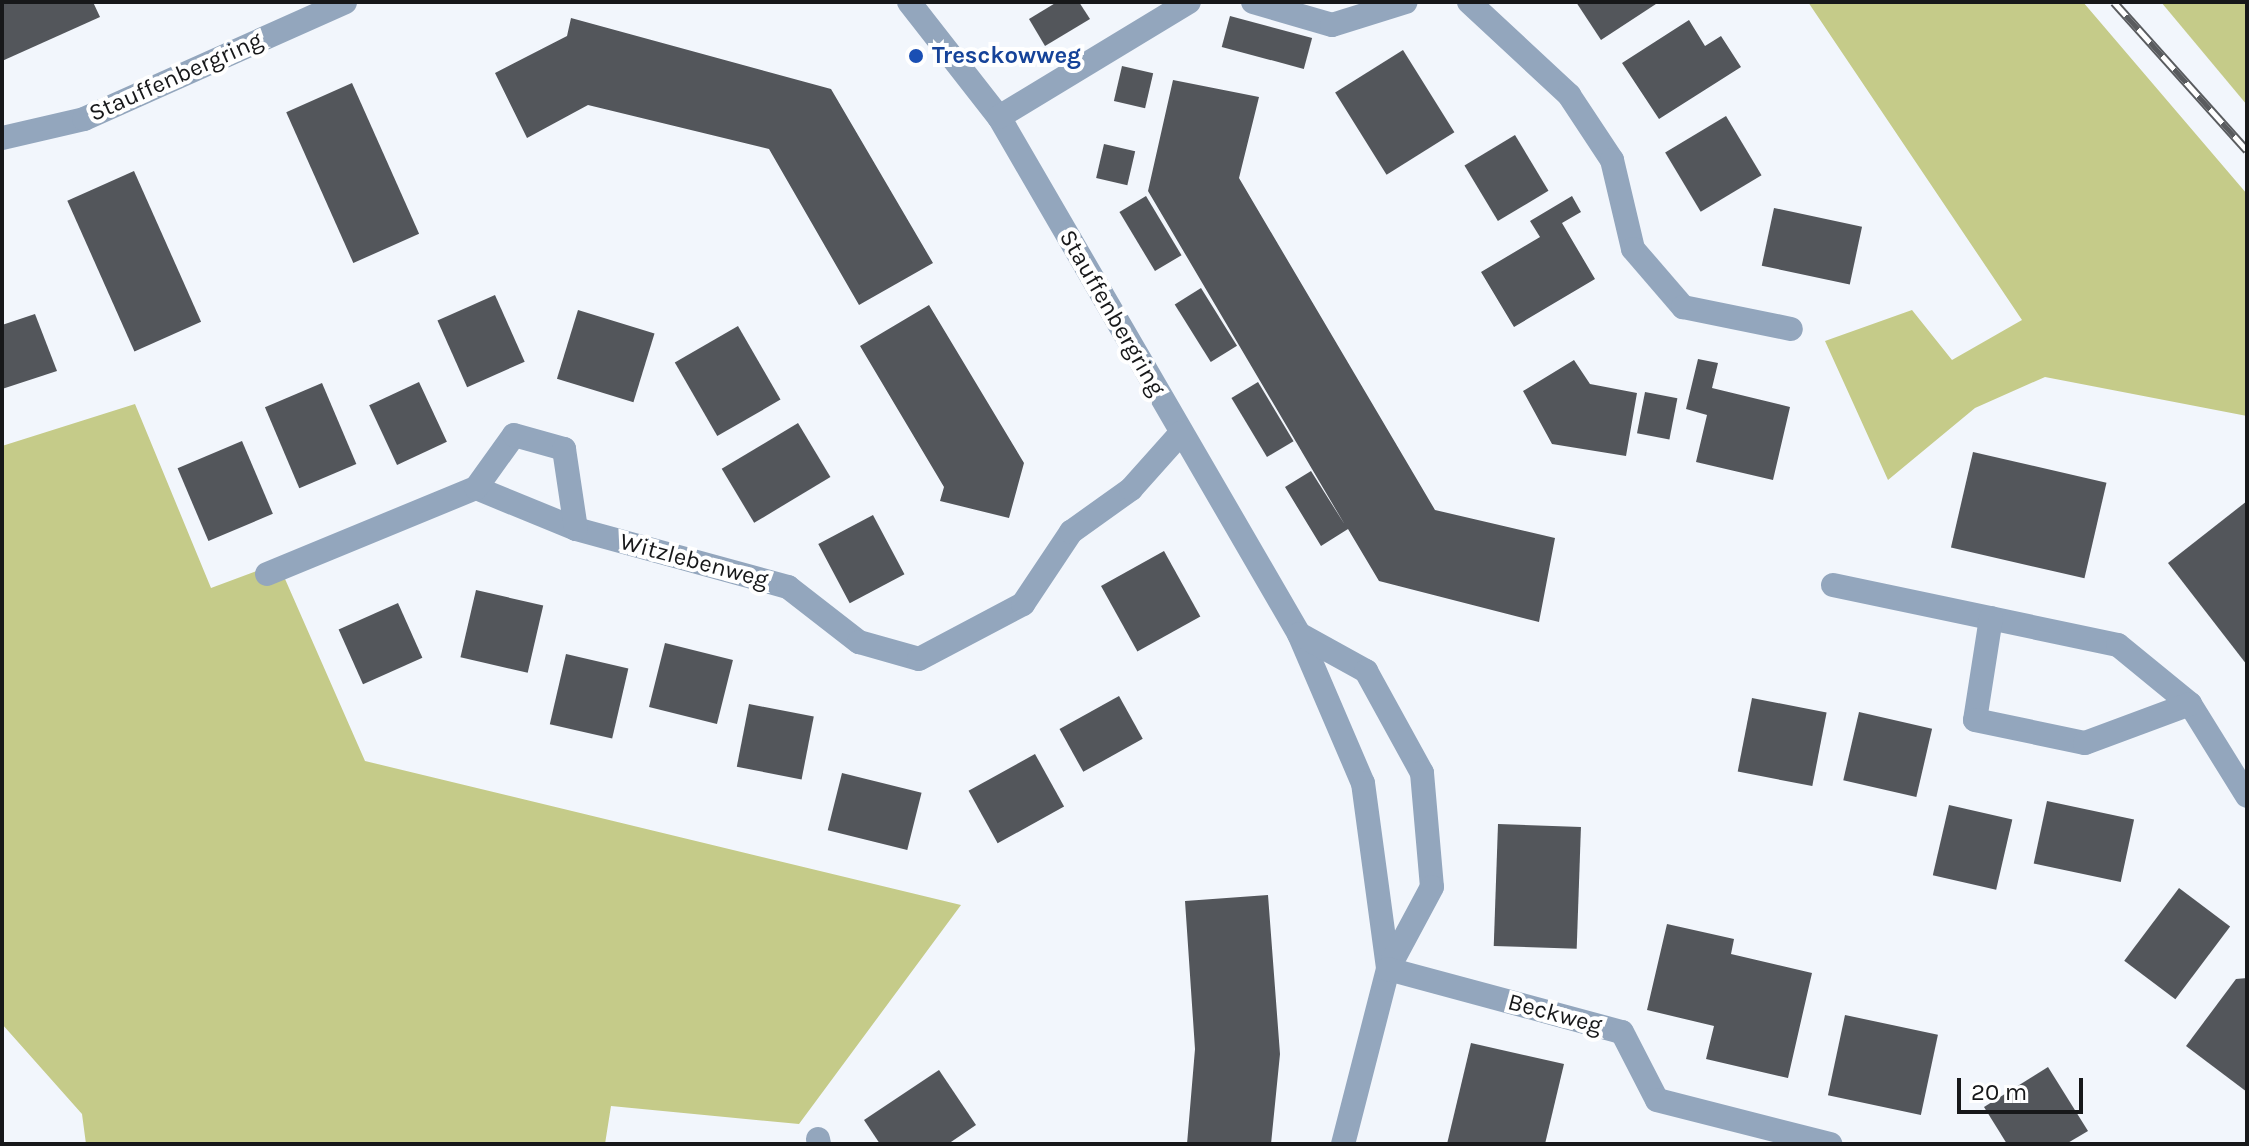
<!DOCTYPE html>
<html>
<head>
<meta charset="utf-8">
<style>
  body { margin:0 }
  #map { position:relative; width:2249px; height:1146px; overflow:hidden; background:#f2f6fc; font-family:Karla,sans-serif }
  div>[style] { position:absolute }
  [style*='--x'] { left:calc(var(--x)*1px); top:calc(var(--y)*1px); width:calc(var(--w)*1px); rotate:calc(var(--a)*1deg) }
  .green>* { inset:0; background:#c5cb89 }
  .building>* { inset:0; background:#53565b; transform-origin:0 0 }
  .street>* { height:24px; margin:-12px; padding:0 12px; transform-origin:12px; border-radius:12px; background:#93a6bd }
  .rail>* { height:9px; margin-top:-4.5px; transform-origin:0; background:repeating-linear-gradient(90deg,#fff 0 18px,#5a5c5f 0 36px); box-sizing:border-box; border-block:2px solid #5a5c5f }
  .dots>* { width:22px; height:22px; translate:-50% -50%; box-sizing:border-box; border:4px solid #fff; border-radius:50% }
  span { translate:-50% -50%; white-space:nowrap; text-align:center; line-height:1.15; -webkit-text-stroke:8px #fff; paint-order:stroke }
  .transit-label { font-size:24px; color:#164399; font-weight:700 }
  .left { translate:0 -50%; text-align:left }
  .street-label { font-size:24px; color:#17181a }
  .frame { position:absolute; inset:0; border:4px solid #17181a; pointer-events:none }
  .scale { position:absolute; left:1957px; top:1078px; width:126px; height:36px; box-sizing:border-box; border:4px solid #17181a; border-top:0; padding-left:10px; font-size:24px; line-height:28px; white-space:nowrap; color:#17181a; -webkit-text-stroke:6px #fff; paint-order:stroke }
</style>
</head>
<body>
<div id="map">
  <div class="green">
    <div style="clip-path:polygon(1808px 2px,2083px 2px,2247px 194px,2247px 416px,2045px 377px,1975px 408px,1888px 480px,1825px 341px,1912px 310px,1952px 360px,2022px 320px)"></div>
    <div style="clip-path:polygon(2161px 2px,2247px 2px,2247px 105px)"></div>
    <div style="clip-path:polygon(135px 404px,211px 588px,278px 563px,365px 761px,961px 905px,799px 1124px,611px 1106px,605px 1144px,86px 1144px,82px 1114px,2px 1024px,2px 446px)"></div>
  </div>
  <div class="building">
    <div style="clip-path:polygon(2px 2px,93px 2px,100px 17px,2px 61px)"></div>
    <div style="clip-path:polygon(1057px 2px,1079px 2px,1090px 19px,1045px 46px,1029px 19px)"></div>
    <div style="clip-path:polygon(1576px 2px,1659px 2px,1601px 40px)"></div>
    <div style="left:1230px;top:16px;width:85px;height:32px;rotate:15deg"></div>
    <div style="clip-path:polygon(571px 18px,831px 89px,933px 263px,859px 305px,769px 149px,588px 105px,527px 138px,495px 73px,567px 36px)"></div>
    <div style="clip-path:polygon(1689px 20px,1705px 46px,1721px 36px,1741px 67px,1659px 119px,1622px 63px)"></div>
    <div style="left:1403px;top:50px;width:97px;height:80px;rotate:58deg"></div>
    <div style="left:1122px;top:66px;width:32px;height:36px;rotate:13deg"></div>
    <div style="clip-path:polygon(1173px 80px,1259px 97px,1239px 178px,1435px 510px,1555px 538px,1539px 622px,1379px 581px,1348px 529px,1321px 546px,1285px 487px,1311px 471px,1345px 525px,1148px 191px)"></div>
    <div style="left:352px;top:83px;width:165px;height:72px;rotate:66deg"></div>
    <div style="left:1726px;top:116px;width:69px;height:71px;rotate:59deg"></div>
    <div style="left:1515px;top:135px;width:65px;height:59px;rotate:59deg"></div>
    <div style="left:1104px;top:144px;width:32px;height:35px;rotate:13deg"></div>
    <div style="left:134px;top:171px;width:165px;height:73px;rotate:66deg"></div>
    <div style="left:1146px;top:196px;width:69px;height:31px;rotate:59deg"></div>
    <div style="clip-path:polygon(1572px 196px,1581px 212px,1562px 223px,1595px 279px,1514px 327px,1481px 272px,1540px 237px,1530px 221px)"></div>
    <div style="left:1774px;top:208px;width:90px;height:59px;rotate:12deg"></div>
    <div style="left:1201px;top:288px;width:68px;height:31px;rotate:58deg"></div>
    <div style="left:495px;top:295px;width:73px;height:63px;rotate:66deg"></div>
    <div style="clip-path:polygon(929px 305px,1024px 463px,1009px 518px,940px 501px,944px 487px,860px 346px)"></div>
    <div style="left:578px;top:310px;width:80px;height:72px;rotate:17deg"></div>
    <div style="clip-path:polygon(35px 314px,57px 371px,2px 389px,2px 325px)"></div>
    <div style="left:738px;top:326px;width:85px;height:73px;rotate:60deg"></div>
    <div style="clip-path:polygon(1698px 359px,1718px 363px,1712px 388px,1790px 407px,1773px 480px,1696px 462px,1707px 415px,1686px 409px)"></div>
    <div style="clip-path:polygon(1574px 360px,1590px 384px,1637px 393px,1626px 456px,1552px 444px,1523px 391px)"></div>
    <div style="left:419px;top:382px;width:66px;height:55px;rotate:65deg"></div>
    <div style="left:1258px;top:382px;width:69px;height:31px;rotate:59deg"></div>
    <div style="left:322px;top:383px;width:88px;height:62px;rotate:67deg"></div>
    <div style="left:1645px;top:392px;width:33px;height:42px;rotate:11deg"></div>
    <div style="left:798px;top:423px;width:63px;height:89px;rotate:59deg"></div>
    <div style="left:242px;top:441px;width:79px;height:70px;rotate:67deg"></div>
    <div style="left:1973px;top:452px;width:137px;height:98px;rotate:13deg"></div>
    <div style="clip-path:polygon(2247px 501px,2247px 665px,2168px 563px)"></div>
    <div style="left:873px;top:515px;width:67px;height:62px;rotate:62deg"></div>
    <div style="left:1164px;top:551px;width:75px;height:72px;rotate:61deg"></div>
    <div style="left:476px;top:590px;width:69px;height:69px;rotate:13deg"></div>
    <div style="left:398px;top:603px;width:60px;height:65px;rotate:66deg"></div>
    <div style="left:665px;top:643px;width:70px;height:66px;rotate:14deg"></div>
    <div style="left:566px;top:654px;width:64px;height:72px;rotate:13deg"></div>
    <div style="left:1119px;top:696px;width:49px;height:68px;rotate:61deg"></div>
    <div style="left:1752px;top:698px;width:76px;height:75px;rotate:11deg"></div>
    <div style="left:749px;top:704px;width:66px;height:64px;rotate:11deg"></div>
    <div style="left:1859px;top:712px;width:75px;height:70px;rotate:13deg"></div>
    <div style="left:1035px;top:754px;width:60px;height:76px;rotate:61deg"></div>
    <div style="left:842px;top:773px;width:82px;height:59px;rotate:14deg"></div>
    <div style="left:2047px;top:801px;width:89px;height:64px;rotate:12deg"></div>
    <div style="left:1949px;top:805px;width:65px;height:72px;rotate:13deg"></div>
    <div style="left:1498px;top:824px;width:83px;height:122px;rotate:2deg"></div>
    <div style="left:2179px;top:888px;width:64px;height:91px;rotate:37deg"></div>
    <div style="clip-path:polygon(1268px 895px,1280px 1054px,1271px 1144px,1187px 1144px,1195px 1049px,1185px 901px)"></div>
    <div style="clip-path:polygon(1667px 924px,1734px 939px,1731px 954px,1812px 973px,1788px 1078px,1706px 1059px,1714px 1026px,1647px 1010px)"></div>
    <div style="clip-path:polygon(2247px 978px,2247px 1092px,2186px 1046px,2236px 979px)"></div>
    <div style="left:1845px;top:1015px;width:95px;height:82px;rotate:12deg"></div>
    <div style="clip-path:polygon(1471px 1043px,1564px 1064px,1545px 1144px,1447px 1144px)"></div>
    <div style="clip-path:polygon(2048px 1067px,2088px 1131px,2066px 1144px,2007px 1144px,1984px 1107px)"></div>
    <div style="clip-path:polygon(939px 1070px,976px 1125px,948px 1144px,880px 1144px,864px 1120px)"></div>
  </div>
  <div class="street">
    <div style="--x:909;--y:2;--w:146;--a:52"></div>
    <div style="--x:999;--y:117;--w:598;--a:59.87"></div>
    <div style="--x:1299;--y:634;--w:162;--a:66.8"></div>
    <div style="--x:1363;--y:783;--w:188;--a:82.3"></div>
    <div style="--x:1253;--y:2;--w:82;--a:16.2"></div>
    <div style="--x:1332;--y:25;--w:77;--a:-17.3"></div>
    <div style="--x:1469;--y:2;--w:137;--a:42.9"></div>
    <div style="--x:1569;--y:95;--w:78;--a:56.5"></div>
    <div style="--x:1612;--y:160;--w:91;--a:76.7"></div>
    <div style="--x:1633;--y:249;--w:77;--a:49.2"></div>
    <div style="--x:1683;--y:307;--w:110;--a:11.5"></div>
    <div style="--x:999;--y:117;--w:222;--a:-31.2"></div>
    <div style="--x:2;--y:138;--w:84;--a:-13"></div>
    <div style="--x:84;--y:119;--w:286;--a:-24.1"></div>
    <div style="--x:476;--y:488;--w:108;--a:22.3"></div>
    <div style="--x:576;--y:529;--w:220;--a:15.3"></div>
    <div style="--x:788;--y:587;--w:90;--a:37.8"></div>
    <div style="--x:859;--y:642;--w:62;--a:15.8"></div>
    <div style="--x:919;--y:659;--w:118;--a:-27.9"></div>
    <div style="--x:1023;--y:604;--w:87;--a:-56.3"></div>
    <div style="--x:1071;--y:532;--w:74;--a:-35.6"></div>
    <div style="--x:1131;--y:489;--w:75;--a:-48.2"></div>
    <div style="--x:267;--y:574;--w:226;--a:-22.4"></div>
    <div style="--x:476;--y:488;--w:65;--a:-54.4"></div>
    <div style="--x:514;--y:435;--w:52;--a:15.6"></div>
    <div style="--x:564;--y:449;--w:81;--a:81.5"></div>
    <div style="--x:1833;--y:585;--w:291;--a:11.9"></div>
    <div style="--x:2118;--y:645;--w:93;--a:39.3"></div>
    <div style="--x:2190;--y:704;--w:108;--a:58.2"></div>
    <div style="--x:1991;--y:618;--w:103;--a:98.9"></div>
    <div style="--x:1975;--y:720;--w:112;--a:11.8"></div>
    <div style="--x:2085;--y:743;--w:112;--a:-20.4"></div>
    <div style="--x:1299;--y:634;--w:77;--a:28.9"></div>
    <div style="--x:1366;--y:671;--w:116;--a:61.2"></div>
    <div style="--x:1422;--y:773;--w:114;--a:85"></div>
    <div style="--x:1432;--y:887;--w:93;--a:118.2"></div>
    <div style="--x:1388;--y:969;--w:181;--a:104.4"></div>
    <div style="--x:1388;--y:969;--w:242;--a:15.1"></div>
    <div style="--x:1622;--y:1032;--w:76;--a:62.8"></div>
    <div style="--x:1657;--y:1100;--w:179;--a:14.3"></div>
    <div style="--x:818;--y:1139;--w:5;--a:79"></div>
  </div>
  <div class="rail">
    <div style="--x:2114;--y:2;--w:199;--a:48.1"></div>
  </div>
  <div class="dots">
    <div style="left:916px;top:56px;background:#1a4fb4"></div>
  </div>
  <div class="transit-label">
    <span class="left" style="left:932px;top:56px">Tresckowweg</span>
  </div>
  <div class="street-label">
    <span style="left:176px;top:77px;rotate:-24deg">Stauffenbergring</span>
    <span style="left:1112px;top:313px;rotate:60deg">Stauffenbergring</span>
    <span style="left:694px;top:561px;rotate:15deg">Witzlebenweg</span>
    <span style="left:1555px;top:1014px;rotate:15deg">Beckweg</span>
  </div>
  <div class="frame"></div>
  <div class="scale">20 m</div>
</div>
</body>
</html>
